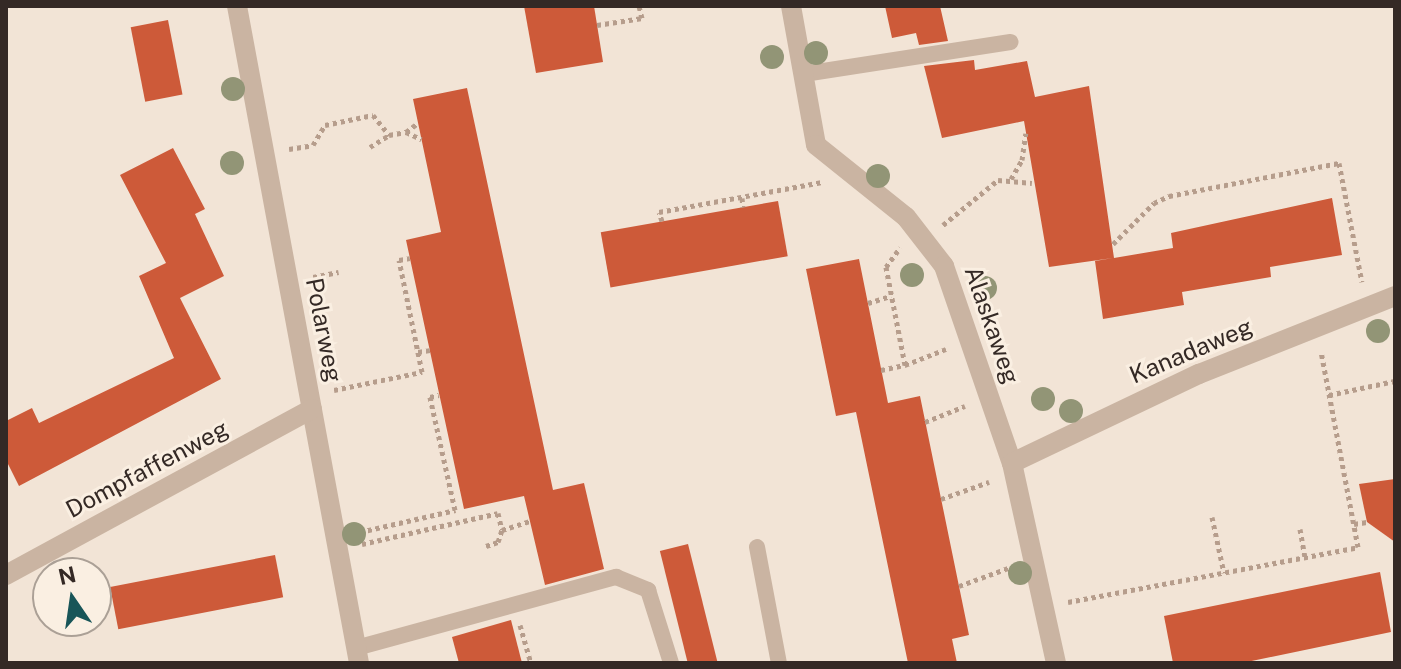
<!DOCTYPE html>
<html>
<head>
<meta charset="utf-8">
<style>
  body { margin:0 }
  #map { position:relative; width:1401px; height:669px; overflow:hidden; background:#f2e4d6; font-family:"Public Sans",sans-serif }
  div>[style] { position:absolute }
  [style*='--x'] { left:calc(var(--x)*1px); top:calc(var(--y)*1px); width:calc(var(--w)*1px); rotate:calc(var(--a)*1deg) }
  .building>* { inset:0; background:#cd5a39; transform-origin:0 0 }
  .path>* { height:5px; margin-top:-2.5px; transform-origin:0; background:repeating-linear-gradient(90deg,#b69d8c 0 4px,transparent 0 8px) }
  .service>* { height:16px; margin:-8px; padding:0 8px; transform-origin:8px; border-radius:8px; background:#cab4a2 }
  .minor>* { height:20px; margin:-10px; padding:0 10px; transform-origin:10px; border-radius:10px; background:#cab4a2 }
  .trees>* { width:24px; height:24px; margin:-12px; border-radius:50%; background:#929576 }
  span { translate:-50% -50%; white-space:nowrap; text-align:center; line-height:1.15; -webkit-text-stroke:6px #faefe2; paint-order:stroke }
  .street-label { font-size:24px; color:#342925 }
  .frame { position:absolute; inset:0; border:8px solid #342925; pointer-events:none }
  .north { position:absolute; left:32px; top:557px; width:80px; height:80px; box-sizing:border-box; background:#faefe2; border:2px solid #aba096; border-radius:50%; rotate:347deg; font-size:22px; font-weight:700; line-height:32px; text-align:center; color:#342925 }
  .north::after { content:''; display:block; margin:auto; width:28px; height:36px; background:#185558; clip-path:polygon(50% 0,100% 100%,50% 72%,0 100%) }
</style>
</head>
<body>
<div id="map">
  <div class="building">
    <div style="clip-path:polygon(524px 6px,594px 6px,603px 62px,536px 73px)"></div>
    <div style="clip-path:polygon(885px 6px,940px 6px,948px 41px,919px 45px,916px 33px,892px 38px)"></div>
    <div style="left:168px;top:20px;width:76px;height:38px;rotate:79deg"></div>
    <div style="clip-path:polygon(974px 60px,975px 70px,1027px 61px,1035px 97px,1089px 86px,1114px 258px,1173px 248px,1171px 233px,1332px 198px,1342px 255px,1270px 267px,1271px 277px,1182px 292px,1184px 305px,1103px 319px,1095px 261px,1113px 258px,1049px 267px,1024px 121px,942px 138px,924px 66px)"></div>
    <div style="clip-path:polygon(467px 88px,553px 490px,584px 483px,604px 569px,545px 585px,524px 496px,464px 509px,406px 240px,441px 232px,413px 99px)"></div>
    <div style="clip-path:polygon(173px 148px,205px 209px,195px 214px,224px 276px,180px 298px,221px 379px,19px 486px,6px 460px,6px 421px,32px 408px,39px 423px,174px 358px,139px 276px,166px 263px,120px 175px)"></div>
    <div style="left:778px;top:201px;width:56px;height:180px;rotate:80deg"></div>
    <div style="clip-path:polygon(859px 259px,888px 403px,920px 396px,969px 635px,952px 639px,957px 663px,908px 663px,856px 412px,836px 416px,806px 269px)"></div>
    <div style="clip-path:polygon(1395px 479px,1395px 542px,1367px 522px,1359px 484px)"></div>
    <div style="left:688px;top:544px;width:123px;height:29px;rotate:76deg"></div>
    <div style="left:275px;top:555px;width:43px;height:168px;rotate:79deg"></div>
    <div style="clip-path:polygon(1380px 572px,1391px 632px,1242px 663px,1173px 663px,1164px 616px)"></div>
    <div style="clip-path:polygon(511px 620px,522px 663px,459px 663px,452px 637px)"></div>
  </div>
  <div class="path">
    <div style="--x:597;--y:25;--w:46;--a:-8.8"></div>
    <div style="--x:642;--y:18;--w:12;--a:-104"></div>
    <div style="--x:406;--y:132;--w:17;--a:25"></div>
    <div style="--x:370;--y:147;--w:22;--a:-32"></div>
    <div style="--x:289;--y:149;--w:24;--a:-9"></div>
    <div style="--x:313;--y:145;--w:23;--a:-59"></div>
    <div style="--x:325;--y:125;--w:49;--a:-11.8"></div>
    <div style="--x:373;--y:115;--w:26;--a:51"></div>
    <div style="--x:389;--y:135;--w:17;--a:-10"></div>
    <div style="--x:406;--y:132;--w:15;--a:-37"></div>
    <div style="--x:1011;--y:179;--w:22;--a:-60"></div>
    <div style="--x:1022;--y:160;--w:27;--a:-82"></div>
    <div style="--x:742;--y:198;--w:9;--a:84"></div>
    <div style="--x:662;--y:221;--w:9;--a:-108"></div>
    <div style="--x:659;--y:212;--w:166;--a:-10.4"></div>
    <div style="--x:943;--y:225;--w:71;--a:-39.3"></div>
    <div style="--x:998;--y:180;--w:34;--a:5"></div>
    <div style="--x:1113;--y:244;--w:58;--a:-45"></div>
    <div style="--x:1154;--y:203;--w:17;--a:-25"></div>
    <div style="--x:1169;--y:196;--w:173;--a:-11"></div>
    <div style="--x:1339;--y:163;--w:121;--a:79.1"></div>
    <div style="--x:313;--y:277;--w:26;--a:-11"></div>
    <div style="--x:868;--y:303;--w:24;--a:-17"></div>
    <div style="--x:418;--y:352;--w:12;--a:-9"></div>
    <div style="--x:905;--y:365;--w:44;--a:-21.3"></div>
    <div style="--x:881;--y:370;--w:25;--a:-12"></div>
    <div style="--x:905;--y:365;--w:100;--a:-101"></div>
    <div style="--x:886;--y:267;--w:24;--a:-54"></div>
    <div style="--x:334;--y:390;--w:90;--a:-11.6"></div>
    <div style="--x:422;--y:372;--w:114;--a:-101.6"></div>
    <div style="--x:399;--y:260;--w:11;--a:-10"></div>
    <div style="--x:1329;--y:395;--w:67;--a:-12"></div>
    <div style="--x:925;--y:422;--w:43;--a:-21.8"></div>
    <div style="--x:941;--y:499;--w:51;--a:-19.5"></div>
    <div style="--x:1212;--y:517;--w:57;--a:77.9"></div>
    <div style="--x:1354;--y:524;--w:13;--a:-9"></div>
    <div style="--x:1300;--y:529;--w:29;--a:80"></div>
    <div style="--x:360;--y:532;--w:98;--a:-13"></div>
    <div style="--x:455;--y:510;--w:116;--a:-102.5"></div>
    <div style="--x:430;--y:397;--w:9;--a:-13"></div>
    <div style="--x:362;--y:544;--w:139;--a:-12.8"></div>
    <div style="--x:498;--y:513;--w:17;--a:77"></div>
    <div style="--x:502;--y:530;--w:29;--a:-18"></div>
    <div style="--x:486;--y:546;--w:13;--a:-18"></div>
    <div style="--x:498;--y:542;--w:13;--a:-72"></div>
    <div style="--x:959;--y:586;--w:55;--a:-20.1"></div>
    <div style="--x:1068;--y:602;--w:295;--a:-10.7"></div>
    <div style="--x:1358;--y:547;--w:198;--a:-100.7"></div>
    <div style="--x:520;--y:625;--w:40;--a:74"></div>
  </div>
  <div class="service">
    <div style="--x:804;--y:74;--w:209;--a:-8.8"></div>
    <div style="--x:757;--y:547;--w:118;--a:79.3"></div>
    <div style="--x:356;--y:648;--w:270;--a:-15.3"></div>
    <div style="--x:616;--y:577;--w:35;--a:22"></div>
    <div style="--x:648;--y:590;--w:77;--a:72.5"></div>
  </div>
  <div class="minor">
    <div style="--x:237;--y:6;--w:668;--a:79.48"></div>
    <div style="--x:791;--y:6;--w:141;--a:79.8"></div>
    <div style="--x:816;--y:145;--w:115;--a:38.7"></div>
    <div style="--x:906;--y:217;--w:62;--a:52.2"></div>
    <div style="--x:944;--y:266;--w:208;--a:71"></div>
    <div style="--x:1012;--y:463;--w:205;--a:77.6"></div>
    <div style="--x:1012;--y:463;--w:207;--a:-25.5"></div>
    <div style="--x:1199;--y:374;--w:211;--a:-21.7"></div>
    <div style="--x:6;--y:575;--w:348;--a:-28.5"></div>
  </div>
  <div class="trees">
    <div style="left:816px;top:53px"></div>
    <div style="left:772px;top:57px"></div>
    <div style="left:233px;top:89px"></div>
    <div style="left:232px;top:163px"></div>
    <div style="left:878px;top:176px"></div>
    <div style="left:912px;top:275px"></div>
    <div style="left:985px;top:288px"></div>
    <div style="left:1378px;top:331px"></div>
    <div style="left:1043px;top:399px"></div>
    <div style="left:1071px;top:411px"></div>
    <div style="left:354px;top:534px"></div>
    <div style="left:1020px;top:573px"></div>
  </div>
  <div class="street-label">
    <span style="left:992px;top:325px;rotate:71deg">Alaskaweg</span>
    <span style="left:324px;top:330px;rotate:79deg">Polarweg</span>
    <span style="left:1191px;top:351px;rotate:-23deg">Kanadaweg</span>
    <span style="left:147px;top:469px;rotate:-28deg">Dompfaffenweg</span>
  </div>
  <div class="frame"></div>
  <div class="north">N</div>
</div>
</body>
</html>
